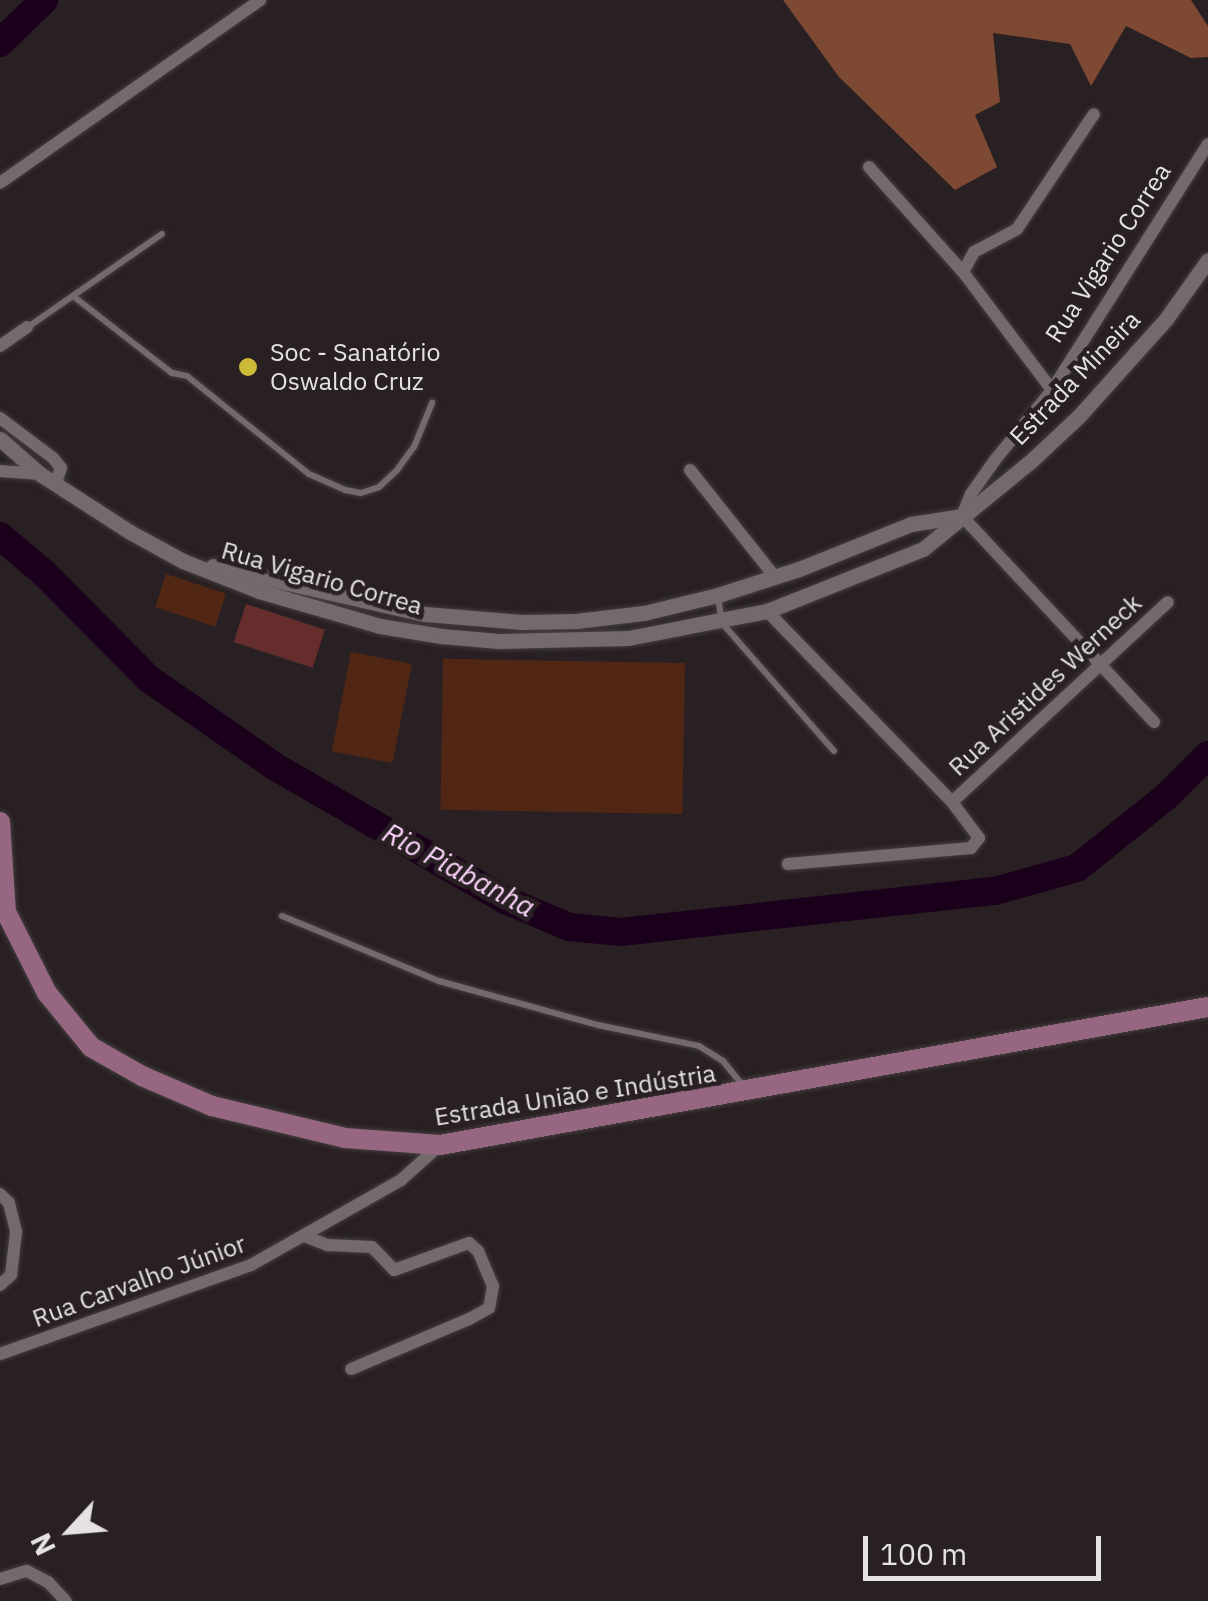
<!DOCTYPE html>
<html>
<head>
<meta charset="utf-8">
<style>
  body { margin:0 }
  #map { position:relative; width:1208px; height:1601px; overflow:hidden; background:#282022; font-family:"IBM Plex Sans",sans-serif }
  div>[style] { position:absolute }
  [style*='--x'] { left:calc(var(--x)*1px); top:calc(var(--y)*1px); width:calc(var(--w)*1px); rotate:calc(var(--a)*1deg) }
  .green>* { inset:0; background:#522614; transform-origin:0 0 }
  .forest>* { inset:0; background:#7e4933 }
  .river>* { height:28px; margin:-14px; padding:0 14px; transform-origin:14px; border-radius:14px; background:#1b001c }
  .building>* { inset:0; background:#652e2c; transform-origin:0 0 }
  .roads { filter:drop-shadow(0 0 2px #443e3f) drop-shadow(0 0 2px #443e3f) }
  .service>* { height:6px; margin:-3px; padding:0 3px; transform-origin:3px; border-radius:3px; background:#74696b }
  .minor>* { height:12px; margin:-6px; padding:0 6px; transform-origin:6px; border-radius:6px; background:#74696b }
  .tertiary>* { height:15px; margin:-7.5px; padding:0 7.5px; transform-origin:7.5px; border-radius:7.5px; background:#74696b }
  .primary>* { height:20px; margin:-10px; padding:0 10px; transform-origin:10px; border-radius:10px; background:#976781 }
  .dots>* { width:28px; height:28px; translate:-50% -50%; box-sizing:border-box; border:5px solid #282022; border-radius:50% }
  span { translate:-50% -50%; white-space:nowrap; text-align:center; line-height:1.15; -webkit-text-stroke:9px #282022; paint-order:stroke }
  .street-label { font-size:25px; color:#e6e1e2 }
  .poi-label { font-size:25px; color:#e6e1e2 }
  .left { translate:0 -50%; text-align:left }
  .water-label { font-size:28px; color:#fbd4fa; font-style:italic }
  .north { position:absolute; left:20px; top:1481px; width:100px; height:100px; -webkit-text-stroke:8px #282022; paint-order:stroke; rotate:244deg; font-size:28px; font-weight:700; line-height:40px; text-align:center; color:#e6e1e2 }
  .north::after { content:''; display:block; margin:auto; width:35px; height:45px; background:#e6e1e2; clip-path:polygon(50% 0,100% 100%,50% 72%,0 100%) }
  .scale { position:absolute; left:863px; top:1536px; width:238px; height:45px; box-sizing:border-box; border:5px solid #e6e1e2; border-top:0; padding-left:12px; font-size:30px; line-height:35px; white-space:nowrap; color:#e6e1e2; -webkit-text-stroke:8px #282022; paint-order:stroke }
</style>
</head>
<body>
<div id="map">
  <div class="green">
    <div style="left:166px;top:574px;width:63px;height:35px;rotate:18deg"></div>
    <div style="left:351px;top:652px;width:62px;height:101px;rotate:11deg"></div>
    <div style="left:685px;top:663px;width:151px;height:242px;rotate:91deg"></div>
  </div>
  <div class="forest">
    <div style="clip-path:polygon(783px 0,1191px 0,1208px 26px,1208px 57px,1191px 58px,1126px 26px,1091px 86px,1070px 44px,993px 33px,1000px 102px,975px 115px,997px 167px,955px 190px,839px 77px)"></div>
  </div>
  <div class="river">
    <div style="--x:0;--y:43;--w:62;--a:-44.3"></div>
    <div style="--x:0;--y:536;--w:57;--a:40.1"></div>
    <div style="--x:44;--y:573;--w:149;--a:45.3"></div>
    <div style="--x:149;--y:679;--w:152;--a:34.8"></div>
    <div style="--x:274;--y:766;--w:265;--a:30.1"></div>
    <div style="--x:503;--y:899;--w:72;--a:23"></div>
    <div style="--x:569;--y:927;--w:52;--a:5.5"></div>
    <div style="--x:621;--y:932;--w:376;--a:-6.3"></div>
    <div style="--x:995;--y:891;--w:85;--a:-15.7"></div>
    <div style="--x:1077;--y:868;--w:115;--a:-38.7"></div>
    <div style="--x:1167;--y:796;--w:58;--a:-45"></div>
  </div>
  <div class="building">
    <div style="left:246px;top:604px;width:83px;height:40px;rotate:18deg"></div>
  </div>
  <div class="roads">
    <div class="service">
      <div style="--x:73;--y:296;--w:125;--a:37.9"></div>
      <div style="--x:172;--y:373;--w:15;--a:11"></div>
      <div style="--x:187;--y:376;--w:156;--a:38.8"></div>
      <div style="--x:309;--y:474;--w:39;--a:24"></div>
      <div style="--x:345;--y:490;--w:16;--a:11"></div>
      <div style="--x:361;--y:493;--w:19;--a:-18"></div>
      <div style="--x:379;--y:487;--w:25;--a:-43"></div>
      <div style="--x:397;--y:470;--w:29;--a:-54"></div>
      <div style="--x:414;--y:447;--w:48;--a:-67.8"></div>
      <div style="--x:28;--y:327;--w:163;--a:-34.8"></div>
      <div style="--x:718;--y:596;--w:27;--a:82"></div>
      <div style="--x:722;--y:623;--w:170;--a:48.8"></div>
      <div style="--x:282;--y:916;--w:170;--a:22.5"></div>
      <div style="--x:439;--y:981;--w:165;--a:15.5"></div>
      <div style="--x:598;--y:1025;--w:103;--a:11.7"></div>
      <div style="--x:699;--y:1046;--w:28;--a:32"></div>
      <div style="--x:723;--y:1061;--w:33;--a:51"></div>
    </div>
    <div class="minor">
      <div style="--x:869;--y:167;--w:141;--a:48.2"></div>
      <div style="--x:963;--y:272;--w:148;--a:53"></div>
      <div style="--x:0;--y:183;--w:318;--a:-35.1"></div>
      <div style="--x:963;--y:272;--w:23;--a:-61"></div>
      <div style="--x:974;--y:252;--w:49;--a:-28.1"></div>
      <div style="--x:1017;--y:229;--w:138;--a:-56.2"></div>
      <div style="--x:0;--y:346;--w:33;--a:-35"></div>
      <div style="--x:0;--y:418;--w:66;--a:37"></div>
      <div style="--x:53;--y:458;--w:13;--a:51"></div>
      <div style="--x:61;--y:468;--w:18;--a:109"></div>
      <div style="--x:690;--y:470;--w:137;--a:51.5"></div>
      <div style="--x:0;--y:471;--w:40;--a:4.3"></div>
      <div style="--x:767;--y:611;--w:266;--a:45.9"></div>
      <div style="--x:952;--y:802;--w:45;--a:53.1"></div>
      <div style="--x:979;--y:838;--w:13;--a:129"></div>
      <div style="--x:971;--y:848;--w:184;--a:175"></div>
      <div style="--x:1154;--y:722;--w:282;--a:-133"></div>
      <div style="--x:962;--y:516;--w:24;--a:-68"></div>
      <div style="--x:971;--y:494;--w:42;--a:-54.8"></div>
      <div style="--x:995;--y:460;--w:90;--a:-50.8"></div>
      <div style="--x:1052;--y:390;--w:291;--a:-57.6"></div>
      <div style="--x:952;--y:802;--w:294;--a:-42.8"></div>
      <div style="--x:0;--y:1194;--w:13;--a:45"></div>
      <div style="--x:9;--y:1203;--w:30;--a:76"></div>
      <div style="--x:16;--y:1232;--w:43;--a:96.6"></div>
      <div style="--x:11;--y:1275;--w:15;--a:138"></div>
      <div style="--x:304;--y:1236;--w:26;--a:21"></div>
      <div style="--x:328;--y:1245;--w:44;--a:2.6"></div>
      <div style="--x:372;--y:1247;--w:32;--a:46"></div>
      <div style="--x:394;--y:1270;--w:80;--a:-19.8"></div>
      <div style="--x:469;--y:1243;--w:12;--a:42"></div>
      <div style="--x:478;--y:1251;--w:38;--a:67"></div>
      <div style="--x:493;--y:1286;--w:22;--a:100"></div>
      <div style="--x:489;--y:1308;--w:23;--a:151"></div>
      <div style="--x:469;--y:1319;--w:128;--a:157"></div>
      <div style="--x:0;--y:1354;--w:266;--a:-19.5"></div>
      <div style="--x:251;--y:1265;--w:172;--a:-29.5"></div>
      <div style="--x:401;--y:1180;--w:52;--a:-41.9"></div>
      <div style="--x:0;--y:1579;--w:28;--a:-17"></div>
      <div style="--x:27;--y:1571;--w:24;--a:28"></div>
      <div style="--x:48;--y:1582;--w:26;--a:47"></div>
    </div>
    <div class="tertiary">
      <div style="--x:0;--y:439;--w:53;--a:41.2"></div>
      <div style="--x:40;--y:474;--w:107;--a:32.8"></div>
      <div style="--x:130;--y:532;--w:60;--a:28.7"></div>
      <div style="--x:183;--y:561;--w:82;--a:21.5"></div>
      <div style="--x:259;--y:591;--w:126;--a:16.1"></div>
      <div style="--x:380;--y:626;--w:62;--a:9.3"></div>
      <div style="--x:441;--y:636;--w:58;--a:4.9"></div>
      <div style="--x:499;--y:641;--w:129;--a:-1.3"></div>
      <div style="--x:628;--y:638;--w:142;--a:-11"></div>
      <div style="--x:767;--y:611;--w:168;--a:-21.7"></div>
      <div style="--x:923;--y:549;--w:141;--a:-39.2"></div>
      <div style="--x:1032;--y:460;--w:64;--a:-43.1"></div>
      <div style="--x:1079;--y:416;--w:130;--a:-48.1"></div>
      <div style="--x:1166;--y:319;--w:72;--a:-54.6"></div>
      <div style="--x:213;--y:566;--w:217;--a:12.8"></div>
      <div style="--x:425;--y:614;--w:97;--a:4.7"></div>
      <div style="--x:522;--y:622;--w:54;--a:-1.1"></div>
      <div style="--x:576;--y:621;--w:68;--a:-6.7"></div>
      <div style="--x:644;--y:613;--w:76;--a:-13.7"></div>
      <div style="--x:718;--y:595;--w:85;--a:-17.8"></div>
      <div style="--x:799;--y:569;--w:121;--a:-21.9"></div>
      <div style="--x:911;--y:524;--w:52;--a:-8.9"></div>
    </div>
    <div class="primary">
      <div style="--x:0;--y:822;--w:90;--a:86.2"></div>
      <div style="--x:6;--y:912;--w:91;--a:63.2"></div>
      <div style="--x:47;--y:993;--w:70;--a:50.8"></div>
      <div style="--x:91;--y:1047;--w:59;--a:29.6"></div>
      <div style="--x:142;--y:1076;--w:76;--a:23.2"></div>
      <div style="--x:212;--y:1106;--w:137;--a:13.5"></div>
      <div style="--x:345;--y:1138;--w:95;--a:4.2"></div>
      <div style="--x:440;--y:1145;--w:780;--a:-10.19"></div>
    </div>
  </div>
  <div class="dots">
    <div style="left:248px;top:367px;background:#ceb837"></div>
  </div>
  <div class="street-label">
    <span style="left:1108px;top:253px;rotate:-57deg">Rua Vigario Correa</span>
    <span style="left:1075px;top:378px;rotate:-46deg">Estrada Mineira</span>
    <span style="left:322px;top:578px;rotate:16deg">Rua Vigario Correa</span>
    <span style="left:1045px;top:685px;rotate:-43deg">Rua Aristides Werneck</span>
    <span style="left:575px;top:1095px;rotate:-9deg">Estrada União e Indústria</span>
    <span style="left:139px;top:1281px;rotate:-20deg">Rua Carvalho Júnior</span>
  </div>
  <div class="poi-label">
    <span class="left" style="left:270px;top:367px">Soc - Sanatório<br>Oswaldo Cruz</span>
  </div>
  <div class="water-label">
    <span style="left:459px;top:870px;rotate:28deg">Rio Piabanha</span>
  </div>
  <div class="north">N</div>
  <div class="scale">100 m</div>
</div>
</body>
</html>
